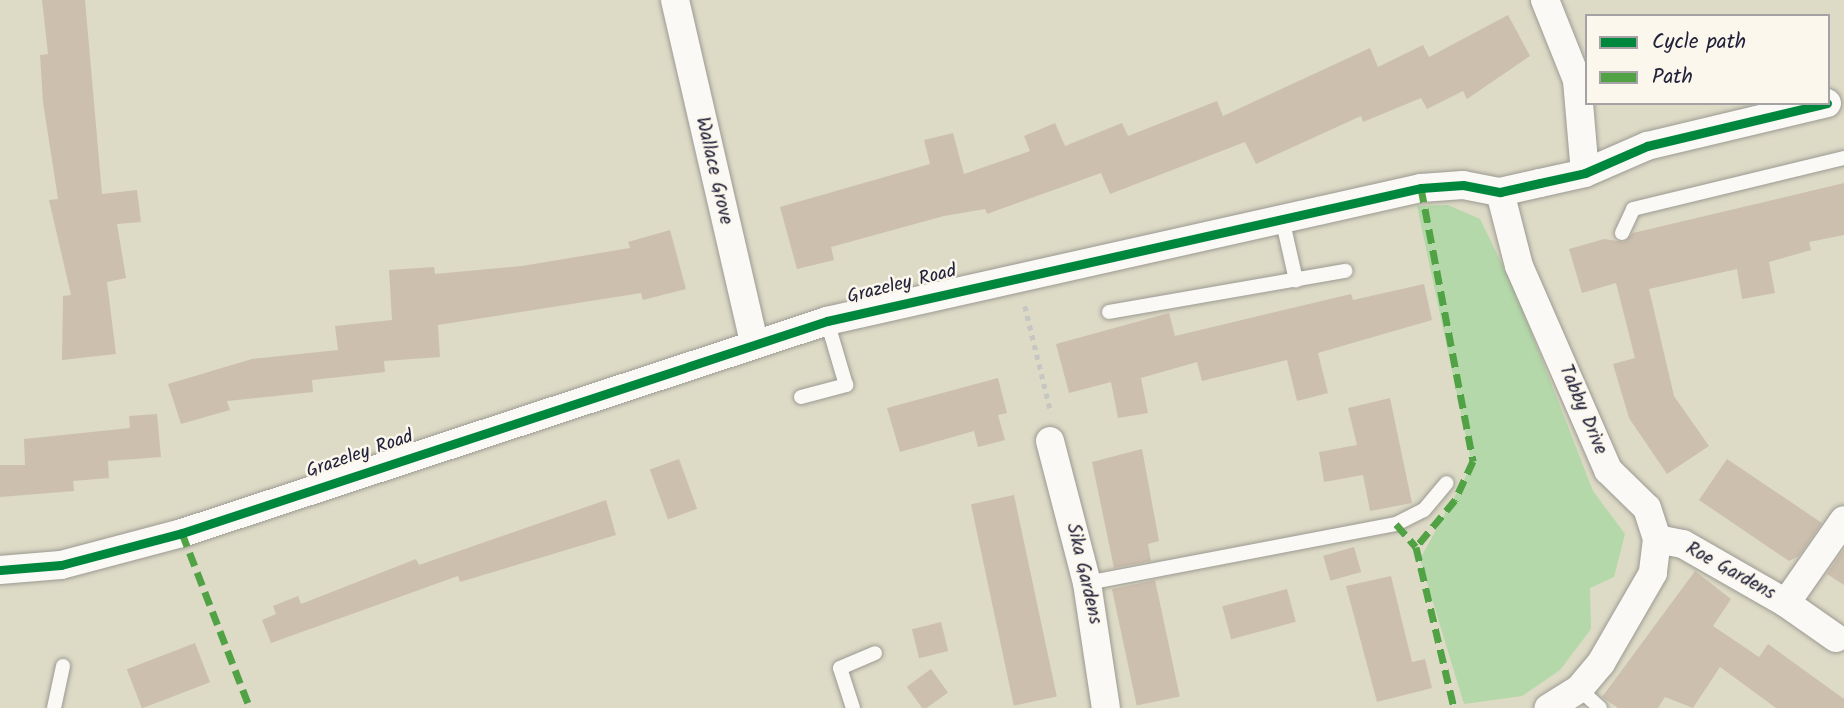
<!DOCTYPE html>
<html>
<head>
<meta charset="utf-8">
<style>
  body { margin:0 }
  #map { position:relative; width:1844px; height:708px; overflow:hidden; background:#dddac6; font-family:Kalam,sans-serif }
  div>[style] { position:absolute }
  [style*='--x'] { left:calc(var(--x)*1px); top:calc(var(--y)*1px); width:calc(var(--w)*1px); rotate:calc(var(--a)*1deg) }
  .green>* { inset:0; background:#b4d8a9 }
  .building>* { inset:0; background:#cdbfae; transform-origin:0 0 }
  .path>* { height:4.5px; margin-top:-2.25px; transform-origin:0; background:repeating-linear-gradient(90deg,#c6c6c3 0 5px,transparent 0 10px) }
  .roads { filter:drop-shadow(0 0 2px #9c9a92) drop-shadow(0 0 2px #9c9a92) }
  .service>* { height:14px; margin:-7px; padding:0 7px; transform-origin:7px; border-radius:7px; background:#faf9f6 }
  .minor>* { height:28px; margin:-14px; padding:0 14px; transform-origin:14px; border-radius:14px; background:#faf9f6 }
  .quiet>* { height:7px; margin-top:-3.5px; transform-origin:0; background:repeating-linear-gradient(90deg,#50a245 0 14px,transparent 0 21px) }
  .cycleway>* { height:9px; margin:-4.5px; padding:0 4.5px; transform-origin:4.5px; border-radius:4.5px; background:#00873e }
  span { translate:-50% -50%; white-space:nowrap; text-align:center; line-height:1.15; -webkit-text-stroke:5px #fbf7ec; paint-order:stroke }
  .street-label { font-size:19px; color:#22223b }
  .legend { position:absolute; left:1585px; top:14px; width:245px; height:91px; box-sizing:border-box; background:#fbf7ec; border:2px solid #a4a2a5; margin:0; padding:9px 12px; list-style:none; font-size:21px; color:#22223b }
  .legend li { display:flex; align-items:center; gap:14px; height:35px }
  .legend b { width:35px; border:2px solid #a4a2a5 }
</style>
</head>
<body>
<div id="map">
  <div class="green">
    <div style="clip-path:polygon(1448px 205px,1480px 219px,1516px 293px,1593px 491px,1625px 534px,1614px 577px,1590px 588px,1591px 629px,1560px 670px,1522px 696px,1464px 704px,1420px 559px,1472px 465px,1417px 206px)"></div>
  </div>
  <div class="building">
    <div style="clip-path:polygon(42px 0,85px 0,102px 194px,137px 190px,141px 222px,117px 224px,126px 278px,107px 282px,116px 354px,62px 360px,63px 296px,71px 295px,49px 200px,58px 199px,43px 102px,40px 55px,48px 54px)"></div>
    <div style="clip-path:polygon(1508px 15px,1530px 56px,1467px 99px,1463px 91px,1427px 109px,1421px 98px,1363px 122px,1361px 116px,1256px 164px,1245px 142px,1110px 194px,1101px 173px,987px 214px,985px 209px,944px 216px,831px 247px,834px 260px,797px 269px,780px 207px,930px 164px,924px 140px,953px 133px,964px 174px,1030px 151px,1024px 136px,1055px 123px,1065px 146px,1122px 123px,1128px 136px,1217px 101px,1223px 116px,1370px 48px,1378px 67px,1423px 45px,1429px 57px)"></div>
    <div style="clip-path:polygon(1844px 183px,1844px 235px,1809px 242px,1811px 250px,1769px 262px,1775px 293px,1742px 299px,1737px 269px,1649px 289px,1674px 396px,1709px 446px,1667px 474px,1629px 418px,1613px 364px,1635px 358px,1616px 283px,1582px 293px,1569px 249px,1604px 239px,1624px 242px,1633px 233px)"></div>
    <div style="clip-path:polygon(670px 230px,686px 289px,643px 300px,641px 293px,438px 325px,440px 357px,384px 361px,385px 372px,312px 380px,313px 392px,227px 401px,230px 410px,181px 424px,168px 384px,252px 359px,338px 350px,335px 326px,392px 320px,389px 270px,434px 267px,435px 274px,522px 266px,630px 248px,628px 242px)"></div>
    <div style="clip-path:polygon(1424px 284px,1432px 320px,1318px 353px,1328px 393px,1297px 401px,1287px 360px,1202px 381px,1197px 362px,1141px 378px,1148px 413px,1118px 418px,1111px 382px,1069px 393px,1056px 344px,1169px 313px,1175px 336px,1351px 294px,1353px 300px)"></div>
    <div style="clip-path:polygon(998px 378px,1007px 413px,998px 415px,1005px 440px,978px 447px,974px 431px,900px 452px,887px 408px)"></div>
    <div style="clip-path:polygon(1390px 398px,1412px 503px,1370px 511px,1363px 475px,1324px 482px,1319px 452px,1357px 445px,1348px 408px)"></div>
    <div style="clip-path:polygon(157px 414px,161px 457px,108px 461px,109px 478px,73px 481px,74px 491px,0 497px,0 465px,25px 465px,24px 439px,130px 428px,129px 416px)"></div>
    <div style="clip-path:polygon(1142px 449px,1159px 541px,1148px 544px,1151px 561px,1114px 568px,1092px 462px)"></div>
    <div style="left:679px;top:459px;width:53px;height:31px;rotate:70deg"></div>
    <div style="clip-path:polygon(1727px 459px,1822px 523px,1799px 556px,1789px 561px,1699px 500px)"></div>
    <div style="left:1014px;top:495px;width:206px;height:44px;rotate:78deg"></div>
    <div style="clip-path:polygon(606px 500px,616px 535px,460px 582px,458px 576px,271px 643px,262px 620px,276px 614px,273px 606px,298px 596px,301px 604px,416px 559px,419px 565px)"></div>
    <div style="left:1354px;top:547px;width:26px;height:32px;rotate:74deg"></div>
    <div style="clip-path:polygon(1844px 549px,1844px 585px,1827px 574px)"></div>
    <div style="clip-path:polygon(1695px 571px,1731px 599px,1713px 626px,1759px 657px,1768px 644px,1844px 699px,1844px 708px,1776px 708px,1720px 667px,1693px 708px,1665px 697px,1658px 708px,1618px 708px,1602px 697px)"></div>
    <div style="clip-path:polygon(1391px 576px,1412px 662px,1425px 659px,1432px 688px,1377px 702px,1346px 586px)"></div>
    <div style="left:1155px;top:580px;width:119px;height:44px;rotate:78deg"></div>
    <div style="left:1287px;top:589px;width:34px;height:67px;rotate:75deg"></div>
    <div style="left:941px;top:622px;width:30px;height:30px;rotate:76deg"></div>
    <div style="left:195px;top:643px;width:42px;height:73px;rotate:69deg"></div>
    <div style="left:931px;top:669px;width:29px;height:30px;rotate:54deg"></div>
  </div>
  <div class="path">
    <div style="--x:1025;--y:306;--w:110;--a:76.3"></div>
  </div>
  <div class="roads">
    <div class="service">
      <div style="--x:1282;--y:218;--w:64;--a:77.3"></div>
      <div style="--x:1622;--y:233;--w:26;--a:-65"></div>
      <div style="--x:1633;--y:209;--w:217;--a:-13.6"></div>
      <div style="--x:1109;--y:312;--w:240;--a:-9.9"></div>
      <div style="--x:801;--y:397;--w:47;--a:-14.9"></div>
      <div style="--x:846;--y:385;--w:67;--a:-106.5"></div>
      <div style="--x:1087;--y:583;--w:315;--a:-10.8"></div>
      <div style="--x:1396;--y:524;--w:31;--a:-27"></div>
      <div style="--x:1424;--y:510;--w:35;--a:-50"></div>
      <div style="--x:1579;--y:689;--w:28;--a:42"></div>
      <div style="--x:54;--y:708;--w:43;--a:-77.9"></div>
      <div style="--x:853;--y:708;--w:42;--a:-108"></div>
      <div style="--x:840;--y:668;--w:38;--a:-23"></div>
    </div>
    <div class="minor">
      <div style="--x:675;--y:0;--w:350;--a:77"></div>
      <div style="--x:1545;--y:0;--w:86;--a:68.2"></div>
      <div style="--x:1577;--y:80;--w:93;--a:85.1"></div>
      <div style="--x:1500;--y:192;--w:76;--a:75.6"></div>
      <div style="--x:1519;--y:266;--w:223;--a:66.4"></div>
      <div style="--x:1608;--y:470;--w:54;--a:44.3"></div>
      <div style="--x:1647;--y:508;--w:33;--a:72"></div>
      <div style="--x:1657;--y:539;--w:34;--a:97"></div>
      <div style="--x:1653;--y:573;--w:104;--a:120"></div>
      <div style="--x:1601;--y:663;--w:34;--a:130"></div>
      <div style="--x:1579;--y:689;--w:36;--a:148"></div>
      <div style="--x:1050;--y:441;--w:147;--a:75.4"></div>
      <div style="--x:1087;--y:583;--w:126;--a:81.4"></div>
      <div style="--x:1657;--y:539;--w:26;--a:11"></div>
      <div style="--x:1683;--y:544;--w:119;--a:29.8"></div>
      <div style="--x:1786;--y:603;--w:101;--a:-55.1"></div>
      <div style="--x:0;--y:570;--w:61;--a:-4.7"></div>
      <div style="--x:61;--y:565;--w:125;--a:-14.8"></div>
      <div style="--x:182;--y:533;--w:679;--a:-18.19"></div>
      <div style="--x:827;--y:321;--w:609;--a:-12.62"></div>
      <div style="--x:1421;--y:188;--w:42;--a:-4.1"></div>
      <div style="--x:1463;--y:185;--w:38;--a:11"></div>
      <div style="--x:1500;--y:192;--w:41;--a:-12.7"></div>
      <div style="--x:1540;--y:183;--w:46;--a:-12.5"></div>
      <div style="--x:1585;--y:173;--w:68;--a:-23.5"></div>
      <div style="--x:1647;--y:146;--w:185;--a:-13.4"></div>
      <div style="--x:1786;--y:603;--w:61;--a:35"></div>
    </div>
  </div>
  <div class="quiet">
    <div style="--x:1421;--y:188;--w:278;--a:79.2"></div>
    <div style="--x:1473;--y:461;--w:43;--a:114.8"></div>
    <div style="--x:1455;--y:500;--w:61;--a:129.7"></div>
    <div style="--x:1416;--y:547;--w:165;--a:76.7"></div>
    <div style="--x:1396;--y:524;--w:30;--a:49"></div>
    <div style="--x:182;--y:533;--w:188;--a:68.8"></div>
  </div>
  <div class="cycleway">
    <div style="--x:0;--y:570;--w:61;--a:-4.7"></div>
    <div style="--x:61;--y:565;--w:125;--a:-14.8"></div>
    <div style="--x:182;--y:533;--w:679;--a:-18.19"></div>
    <div style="--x:827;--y:321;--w:609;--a:-12.62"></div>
    <div style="--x:1421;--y:188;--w:42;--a:-4.1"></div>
    <div style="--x:1463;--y:185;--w:38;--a:11"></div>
    <div style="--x:1500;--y:192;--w:41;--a:-12.7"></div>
    <div style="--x:1540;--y:183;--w:46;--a:-12.5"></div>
    <div style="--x:1585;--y:173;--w:68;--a:-23.5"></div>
    <div style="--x:1647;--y:146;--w:185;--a:-13.4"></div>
  </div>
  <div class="street-label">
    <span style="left:713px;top:171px;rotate:77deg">Wallace Grove</span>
    <span style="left:902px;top:285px;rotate:-14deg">Grazeley Road</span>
    <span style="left:1582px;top:410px;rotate:67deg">Tabby Drive</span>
    <span style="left:360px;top:455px;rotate:-19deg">Grazeley Road</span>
    <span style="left:1730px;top:572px;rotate:29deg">Roe Gardens</span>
    <span style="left:1083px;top:574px;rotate:77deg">Sika Gardens</span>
  </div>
  <ul class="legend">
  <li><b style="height:9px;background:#00873e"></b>Cycle path</li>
  <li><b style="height:9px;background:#50a245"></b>Path</li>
  </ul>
</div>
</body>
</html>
